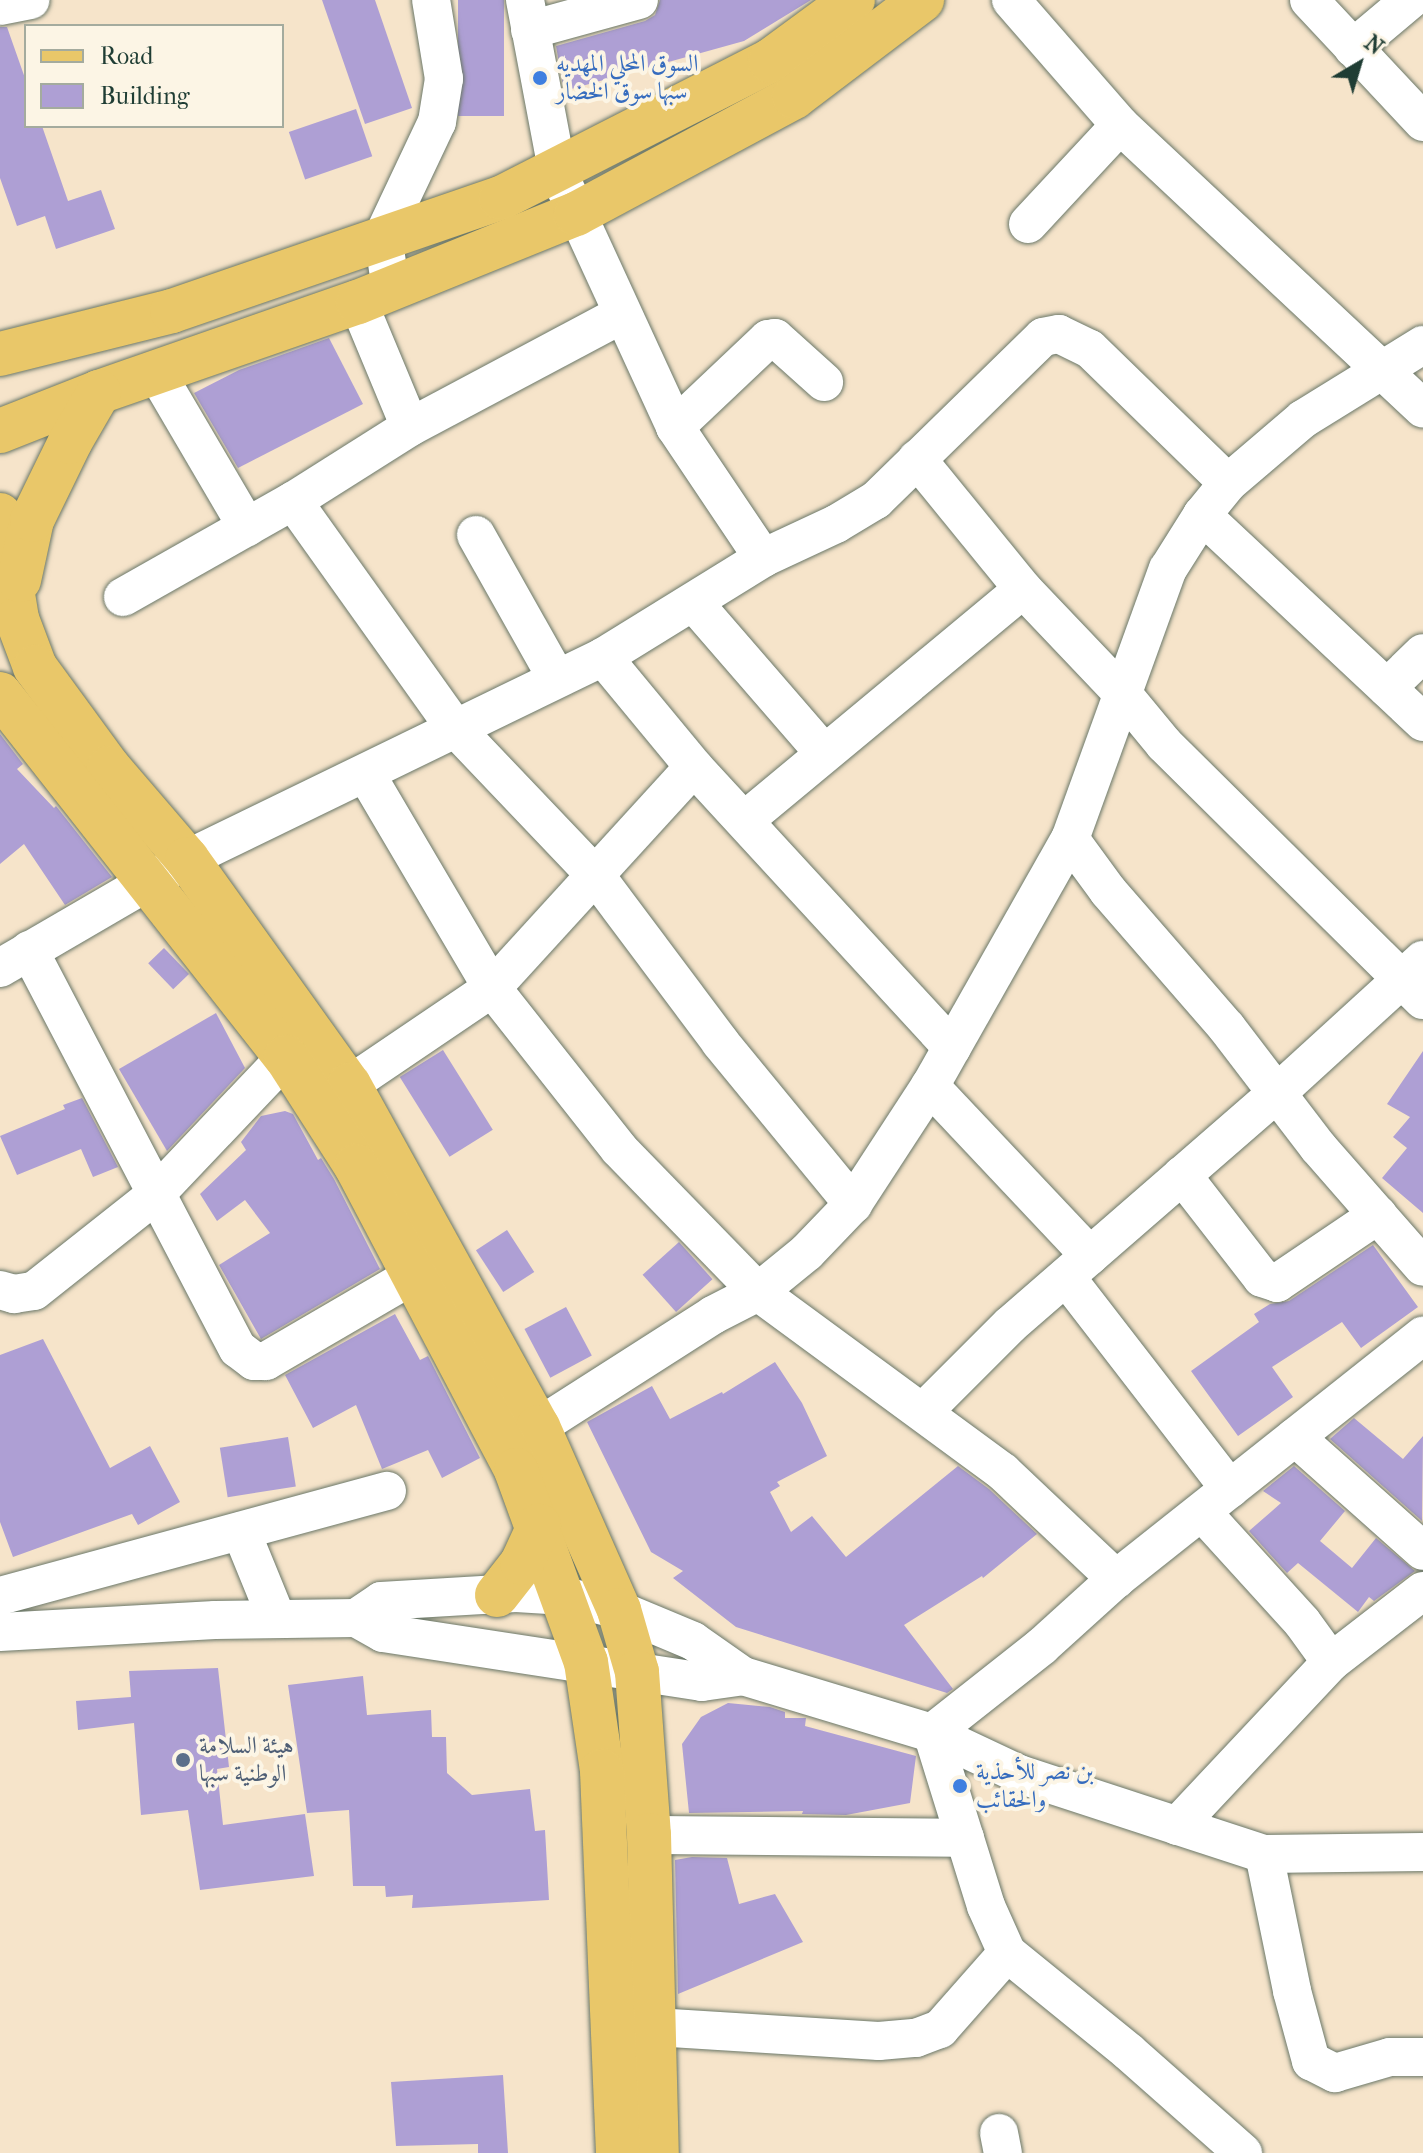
<!DOCTYPE html>
<html>
<head>
<meta charset="utf-8">
<style>
  body { margin:0 }
  #map { position:relative; width:1423px; height:2153px; overflow:hidden; background:#f6e4ca; font-family:"IM FELL French Canon",Amiri,serif }
  div>[style] { position:absolute }
  [style*='--x'] { left:calc(var(--x)*1px); top:calc(var(--y)*1px); width:calc(var(--w)*1px); rotate:calc(var(--a)*1deg) }
  .building>* { inset:0; background:#ae9fd4; transform-origin:0 0 }
  .roads { filter:drop-shadow(0 0 2px #6a7768) drop-shadow(0 0 2px #6a7768) }
  .minor>* { height:38px; margin:-19px; padding:0 19px; transform-origin:19px; border-radius:19px; background:#fff }
  .major>* { height:44px; margin:-22px; padding:0 22px; transform-origin:22px; border-radius:22px; background:#e9c769 }
  .dots>* { width:22px; height:22px; translate:-50% -50%; box-sizing:border-box; border:4px solid #fcf5e5; border-radius:50% }
  span { translate:-50% -50%; white-space:nowrap; text-align:center; line-height:1.15; -webkit-text-stroke:8px #fcf5e5; paint-order:stroke }
  .shop-label { font-size:24px; color:#366cbe }
  .left { translate:0 -50%; text-align:left }
  .service-label { font-size:24px; color:#4e5e75 }
  .legend { position:absolute; left:24px; top:24px; width:260px; height:104px; box-sizing:border-box; background:#fcf5e5; border:2px solid #a4ab9e; margin:0; padding:10px 14px; list-style:none; font-size:24px; color:#1f3d34 }
  .legend li { display:flex; align-items:center; gap:16px; height:40px }
  .legend b { width:40px; border:2px solid #a4ab9e }
  .north { position:absolute; left:1319px; top:24px; width:80px; height:80px; -webkit-text-stroke:6px #fcf5e5; paint-order:stroke; rotate:38deg; font-size:22px; font-weight:700; line-height:32px; text-align:center; color:#1f3d34 }
  .north::after { content:''; display:block; margin:auto; width:28px; height:36px; background:#1f3d34; clip-path:polygon(50% 0,100% 100%,50% 72%,0 100%) }
</style>
</head>
<body>
<div id="map">
  <div class="building">
    <div style="clip-path:polygon(322px 0,375px 0,412px 108px,365px 124px)"></div>
    <div style="left:458px;top:0;width:46px;height:116px"></div>
    <div style="clip-path:polygon(660px 0,811px 0,744px 41px,564px 91px,556px 46px,645px 21px,655px 15px)"></div>
    <div style="clip-path:polygon(0 27px,7px 27px,26px 81px,26px 126px,42px 126px,68px 201px,101px 190px,115px 229px,56px 249px,45px 216px,17px 226px,0 178px)"></div>
    <div style="left:356px;top:109px;width:50px;height:71px;rotate:71deg"></div>
    <div style="clip-path:polygon(329px 338px,363px 404px,238px 468px,194px 393px,239px 370px)"></div>
    <div style="clip-path:polygon(0 734px,23px 764px,17px 769px,54px 808px,56px 806px,112px 877px,65px 905px,24px 844px,0 864px)"></div>
    <div style="left:164px;top:948px;width:36px;height:22px;rotate:46deg"></div>
    <div style="clip-path:polygon(216px 1013px,245px 1068px,167px 1151px,119px 1069px)"></div>
    <div style="left:443px;top:1050px;width:94px;height:51px;rotate:58deg"></div>
    <div style="clip-path:polygon(1423px 1051px,1423px 1213px,1382px 1178px,1407px 1148px,1393px 1137px,1410px 1117px,1387px 1104px)"></div>
    <div style="clip-path:polygon(82px 1098px,118px 1167px,93px 1177px,81px 1149px,17px 1175px,0 1136px,65px 1109px,63px 1105px)"></div>
    <div style="clip-path:polygon(285px 1111px,293px 1114px,318px 1160px,321px 1158px,334px 1179px,380px 1269px,261px 1339px,219px 1265px,270px 1233px,245px 1200px,217px 1221px,200px 1194px,246px 1150px,241px 1142px,261px 1116px)"></div>
    <div style="left:507px;top:1230px;width:50px;height:37px;rotate:57deg"></div>
    <div style="left:679px;top:1242px;width:50px;height:49px;rotate:48deg"></div>
    <div style="clip-path:polygon(1373px 1245px,1418px 1307px,1361px 1348px,1342px 1322px,1272px 1367px,1293px 1397px,1238px 1436px,1191px 1371px,1259px 1322px,1254px 1314px,1270px 1304px,1289px 1301px)"></div>
    <div style="left:566px;top:1307px;width:55px;height:47px;rotate:62deg"></div>
    <div style="clip-path:polygon(395px 1314px,420px 1360px,428px 1356px,480px 1458px,442px 1478px,428px 1450px,382px 1469px,356px 1405px,313px 1428px,285px 1375px)"></div>
    <div style="clip-path:polygon(43px 1339px,110px 1468px,150px 1446px,180px 1502px,138px 1525px,132px 1514px,13px 1557px,0 1522px,0 1355px)"></div>
    <div style="clip-path:polygon(775px 1362px,802px 1403px,827px 1456px,777px 1482px,780px 1486px,770px 1492px,791px 1532px,812px 1516px,846px 1557px,958px 1466px,989px 1489px,1037px 1534px,983px 1578px,982px 1576px,904px 1625px,953px 1689px,947px 1693px,736px 1627px,673px 1578px,683px 1571px,651px 1552px,587px 1422px,652px 1386px,670px 1419px,722px 1392px,723px 1394px)"></div>
    <div style="clip-path:polygon(1354px 1418px,1403px 1459px,1423px 1436px,1422px 1521px,1330px 1439px)"></div>
    <div style="left:288px;top:1437px;width:50px;height:69px;rotate:81deg"></div>
    <div style="clip-path:polygon(1294px 1466px,1345px 1511px,1320px 1541px,1352px 1568px,1376px 1538px,1415px 1571px,1374px 1601px,1369px 1597px,1358px 1612px,1298px 1563px,1287px 1573px,1249px 1531px,1281px 1503px,1263px 1491px)"></div>
    <div style="clip-path:polygon(218px 1668px,229px 1767px,217px 1769px,223px 1825px,305px 1814px,314px 1876px,200px 1890px,188px 1810px,141px 1815px,134px 1723px,78px 1730px,76px 1701px,131px 1697px,129px 1671px)"></div>
    <div style="clip-path:polygon(363px 1676px,367px 1715px,431px 1710px,432px 1737px,446px 1737px,447px 1773px,472px 1795px,530px 1789px,535px 1831px,545px 1830px,549px 1900px,412px 1908px,413px 1895px,386px 1897px,385px 1886px,353px 1886px,349px 1810px,307px 1813px,288px 1685px)"></div>
    <div style="clip-path:polygon(728px 1703px,770px 1707px,785px 1712px,785px 1718px,806px 1718px,805px 1726px,916px 1756px,910px 1803px,846px 1815px,802px 1814px,803px 1811px,689px 1813px,682px 1744px,701px 1717px)"></div>
    <div style="clip-path:polygon(692px 1857px,727px 1858px,739px 1904px,775px 1894px,803px 1942px,678px 1994px,675px 1860px)"></div>
    <div style="clip-path:polygon(503px 2075px,508px 2153px,478px 2153px,478px 2144px,396px 2146px,391px 2082px)"></div>
  </div>
  <div class="roads">
    <div class="minor">
      <div style="--x:525;--y:0;--w:173;--a:79.3"></div>
      <div style="--x:557;--y:170;--w:283;--a:65.3"></div>
      <div style="--x:675;--y:427;--w:158;--a:56.1"></div>
      <div style="--x:1011;--y:0;--w:166;--a:48.9"></div>
      <div style="--x:1120;--y:125;--w:415;--a:43.1"></div>
      <div style="--x:1309;--y:0;--w:167;--a:46.9"></div>
      <div style="--x:0;--y:6;--w:31;--a:-11"></div>
      <div style="--x:530;--y:30;--w:113;--a:-15.4"></div>
      <div style="--x:1353;--y:48;--w:75;--a:-40.1"></div>
      <div style="--x:1028;--y:224;--w:135;--a:-47.1"></div>
      <div style="--x:391;--y:290;--w:55;--a:-98.4"></div>
      <div style="--x:383;--y:236;--w:126;--a:-64.7"></div>
      <div style="--x:437;--y:122;--w:44;--a:-80.8"></div>
      <div style="--x:444;--y:79;--w:80;--a:-99.3"></div>
      <div style="--x:358;--y:302;--w:135;--a:67.4"></div>
      <div style="--x:156;--y:372;--w:180;--a:59.6"></div>
      <div style="--x:675;--y:427;--w:128;--a:-43.4"></div>
      <div style="--x:768;--y:339;--w:7;--a:-8"></div>
      <div style="--x:775;--y:338;--w:66;--a:41.9"></div>
      <div style="--x:917;--y:459;--w:168;--a:50.8"></div>
      <div style="--x:1023;--y:589;--w:144;--a:46.4"></div>
      <div style="--x:1122;--y:693;--w:66;--a:50.5"></div>
      <div style="--x:1164;--y:744;--w:364;--a:44.7"></div>
      <div style="--x:293;--y:501;--w:279;--a:54.5"></div>
      <div style="--x:455;--y:728;--w:204;--a:46.4"></div>
      <div style="--x:596;--y:876;--w:207;--a:53.2"></div>
      <div style="--x:720;--y:1042;--w:210;--a:50.6"></div>
      <div style="--x:1202;--y:515;--w:303;--a:43.1"></div>
      <div style="--x:476;--y:535;--w:163;--a:60.6"></div>
      <div style="--x:123;--y:597;--w:195;--a:-29.5"></div>
      <div style="--x:293;--y:501;--w:138;--a:-32.3"></div>
      <div style="--x:410;--y:427;--w:239;--a:-28"></div>
      <div style="--x:694;--y:603;--w:197;--a:49.1"></div>
      <div style="--x:603;--y:657;--w:143;--a:50.4"></div>
      <div style="--x:694;--y:767;--w:381;--a:47.4"></div>
      <div style="--x:1387;--y:688;--w:50;--a:-44.2"></div>
      <div style="--x:366;--y:774;--w:248;--a:59.5"></div>
      <div style="--x:492;--y:988;--w:205;--a:51.7"></div>
      <div style="--x:619;--y:1149;--w:199;--a:45.8"></div>
      <div style="--x:758;--y:1292;--w:304;--a:36.3"></div>
      <div style="--x:1003;--y:1472;--w:156;--a:43.4"></div>
      <div style="--x:745;--y:820;--w:361;--a:-39.7"></div>
      <div style="--x:1070;--y:839;--w:64;--a:53.8"></div>
      <div style="--x:1108;--y:891;--w:181;--a:49"></div>
      <div style="--x:1227;--y:1028;--w:150;--a:52.6"></div>
      <div style="--x:1318;--y:1147;--w:159;--a:48.8"></div>
      <div style="--x:29;--y:950;--w:450;--a:62.4"></div>
      <div style="--x:238;--y:1349;--w:20;--a:37"></div>
      <div style="--x:254;--y:1361;--w:12;--a:0"></div>
      <div style="--x:266;--y:1361;--w:169;--a:-30.2"></div>
      <div style="--x:0;--y:968;--w:216;--a:-30.2"></div>
      <div style="--x:187;--y:859;--w:462;--a:-25.9"></div>
      <div style="--x:603;--y:657;--w:188;--a:-31.7"></div>
      <div style="--x:763;--y:558;--w:81;--a:-25"></div>
      <div style="--x:836;--y:524;--w:47;--a:-31"></div>
      <div style="--x:876;--y:500;--w:233;--a:-44.3"></div>
      <div style="--x:1043;--y:337;--w:16;--a:-11"></div>
      <div style="--x:1059;--y:334;--w:34;--a:26"></div>
      <div style="--x:1090;--y:349;--w:192;--a:44.2"></div>
      <div style="--x:349;--y:1085;--w:173;--a:-34.1"></div>
      <div style="--x:492;--y:988;--w:299;--a:-47.6"></div>
      <div style="--x:930;--y:1086;--w:233;--a:46.7"></div>
      <div style="--x:1182;--y:1175;--w:130;--a:52.2"></div>
      <div style="--x:1262;--y:1278;--w:16;--a:18"></div>
      <div style="--x:1277;--y:1283;--w:122;--a:-34"></div>
      <div style="--x:1066;--y:1277;--w:268;--a:52.3"></div>
      <div style="--x:0;--y:1290;--w:15;--a:16"></div>
      <div style="--x:14;--y:1294;--w:20;--a:-9"></div>
      <div style="--x:34;--y:1291;--w:154;--a:-38.4"></div>
      <div style="--x:155;--y:1195;--w:190;--a:-46.5"></div>
      <div style="--x:923;--y:1412;--w:123;--a:-45"></div>
      <div style="--x:1010;--y:1325;--w:352;--a:-41"></div>
      <div style="--x:1276;--y:1094;--w:199;--a:-42.4"></div>
      <div style="--x:538;--y:1427;--w:208;--a:-32.6"></div>
      <div style="--x:713;--y:1315;--w:51;--a:-27.1"></div>
      <div style="--x:758;--y:1292;--w:63;--a:-39.2"></div>
      <div style="--x:807;--y:1252;--w:66;--a:-46.2"></div>
      <div style="--x:853;--y:1204;--w:141;--a:-56.9"></div>
      <div style="--x:930;--y:1086;--w:284;--a:-60.5"></div>
      <div style="--x:1070;--y:839;--w:287;--a:-70.1"></div>
      <div style="--x:1168;--y:569;--w:64;--a:-57.8"></div>
      <div style="--x:1202;--y:515;--w:41;--a:-50.9"></div>
      <div style="--x:1228;--y:483;--w:99;--a:-40.5"></div>
      <div style="--x:1303;--y:419;--w:141;--a:-31.7"></div>
      <div style="--x:1295;--y:1437;--w:171;--a:41.7"></div>
      <div style="--x:241;--y:1531;--w:95;--a:67.8"></div>
      <div style="--x:0;--y:1596;--w:401;--a:-15.2"></div>
      <div style="--x:356;--y:1618;--w:30;--a:-34"></div>
      <div style="--x:381;--y:1601;--w:135;--a:-3.4"></div>
      <div style="--x:516;--y:1593;--w:49;--a:3.5"></div>
      <div style="--x:565;--y:1596;--w:56;--a:14.5"></div>
      <div style="--x:619;--y:1610;--w:80;--a:22.7"></div>
      <div style="--x:693;--y:1641;--w:61;--a:35"></div>
      <div style="--x:743;--y:1676;--w:197;--a:16.8"></div>
      <div style="--x:932;--y:1733;--w:96;--a:25.2"></div>
      <div style="--x:1019;--y:1774;--w:258;--a:18.1"></div>
      <div style="--x:1264;--y:1854;--w:159;--a:-0.7"></div>
      <div style="--x:0;--y:1632;--w:215;--a:-3.2"></div>
      <div style="--x:215;--y:1620;--w:141;--a:-0.8"></div>
      <div style="--x:356;--y:1618;--w:31;--a:29"></div>
      <div style="--x:383;--y:1633;--w:323;--a:8.7"></div>
      <div style="--x:702;--y:1682;--w:41;--a:-8.3"></div>
      <div style="--x:1331;--y:1662;--w:116;--a:-37.7"></div>
      <div style="--x:1177;--y:1826;--w:225;--a:-46.8"></div>
      <div style="--x:1331;--y:1662;--w:49;--a:-125.9"></div>
      <div style="--x:1302;--y:1622;--w:149;--a:-132.3"></div>
      <div style="--x:649;--y:1835;--w:316;--a:0.5"></div>
      <div style="--x:1264;--y:1854;--w:140;--a:78.4"></div>
      <div style="--x:1292;--y:1991;--w:73;--a:74.8"></div>
      <div style="--x:1311;--y:2061;--w:27;--a:27"></div>
      <div style="--x:1335;--y:2073;--w:57;--a:-16.2"></div>
      <div style="--x:1390;--y:2057;--w:33;--a:0"></div>
      <div style="--x:655;--y:2027;--w:224;--a:3.6"></div>
      <div style="--x:879;--y:2041;--w:37;--a:-5"></div>
      <div style="--x:916;--y:2038;--w:26;--a:-21"></div>
      <div style="--x:940;--y:2029;--w:101;--a:-48.6"></div>
      <div style="--x:999;--y:2133;--w:20;--a:79"></div>
      <div style="--x:1243;--y:2153;--w:152;--a:-138.5"></div>
      <div style="--x:1129;--y:2052;--w:157;--a:-140.9"></div>
      <div style="--x:1007;--y:1953;--w:51;--a:-114.1"></div>
      <div style="--x:986;--y:1906;--w:181;--a:-107.3"></div>
      <div style="--x:932;--y:1733;--w:140;--a:-38.3"></div>
      <div style="--x:1042;--y:1646;--w:100;--a:-42.2"></div>
      <div style="--x:1116;--y:1579;--w:392;--a:-38.4"></div>
    </div>
    <div class="major">
      <div style="--x:0;--y:354;--w:177;--a:-14"></div>
      <div style="--x:172;--y:311;--w:348;--a:-19"></div>
      <div style="--x:501;--y:198;--w:302;--a:-27"></div>
      <div style="--x:770;--y:61;--w:103;--a:-36.3"></div>
      <div style="--x:0;--y:431;--w:106;--a:-21.5"></div>
      <div style="--x:99;--y:392;--w:274;--a:-19.2"></div>
      <div style="--x:358;--y:302;--w:235;--a:-22"></div>
      <div style="--x:576;--y:214;--w:247;--a:-28.2"></div>
      <div style="--x:794;--y:97;--w:161;--a:-37.2"></div>
      <div style="--x:0;--y:515;--w:105;--a:80.7"></div>
      <div style="--x:17;--y:619;--w:51;--a:69.4"></div>
      <div style="--x:35;--y:667;--w:125;--a:53.8"></div>
      <div style="--x:109;--y:768;--w:120;--a:49.4"></div>
      <div style="--x:187;--y:859;--w:278;--a:54.4"></div>
      <div style="--x:349;--y:1085;--w:391;--a:61.1"></div>
      <div style="--x:538;--y:1427;--w:200;--a:66.1"></div>
      <div style="--x:619;--y:1610;--w:65;--a:73.8"></div>
      <div style="--x:637;--y:1672;--w:163;--a:85.8"></div>
      <div style="--x:649;--y:1835;--w:318;--a:88.6"></div>
      <div style="--x:19;--y:580;--w:61;--a:-77.8"></div>
      <div style="--x:32;--y:520;--w:87;--a:-64"></div>
      <div style="--x:70;--y:442;--w:58;--a:-59.9"></div>
      <div style="--x:0;--y:694;--w:462;--a:51.8"></div>
      <div style="--x:286;--y:1057;--w:130;--a:57.3"></div>
      <div style="--x:356;--y:1166;--w:344;--a:62.2"></div>
      <div style="--x:516;--y:1470;--w:204;--a:70"></div>
      <div style="--x:586;--y:1662;--w:110;--a:81.6"></div>
      <div style="--x:602;--y:1771;--w:382;--a:87.6"></div>
      <div style="--x:497;--y:1595;--w:41;--a:-52"></div>
      <div style="--x:522;--y:1563;--w:41;--a:-65.3"></div>
    </div>
  </div>
  <div class="dots">
    <div style="left:540px;top:78px;background:#3f7fe0"></div>
    <div style="left:183px;top:1760px;background:#5c6f8a"></div>
    <div style="left:960px;top:1786px;background:#3f7fe0"></div>
  </div>
  <div class="shop-label">
    <span class="left" style="left:556px;top:78px">السوق المحلي المهديه<br>سبها سوق الخضار</span>
    <span class="left" style="left:976px;top:1786px">بن نصر للأحذية<br>والحقائب</span>
  </div>
  <div class="service-label">
    <span class="left" style="left:199px;top:1760px">هيئة السلامة<br>الوطنية سبها</span>
  </div>
  <ul class="legend">
  <li><b style="height:10px;background:#e9c769"></b>Road</li>
  <li><b style="height:22px;background:#ae9fd4"></b>Building</li>
  </ul>
  <div class="north">N</div>
</div>
</body>
</html>
